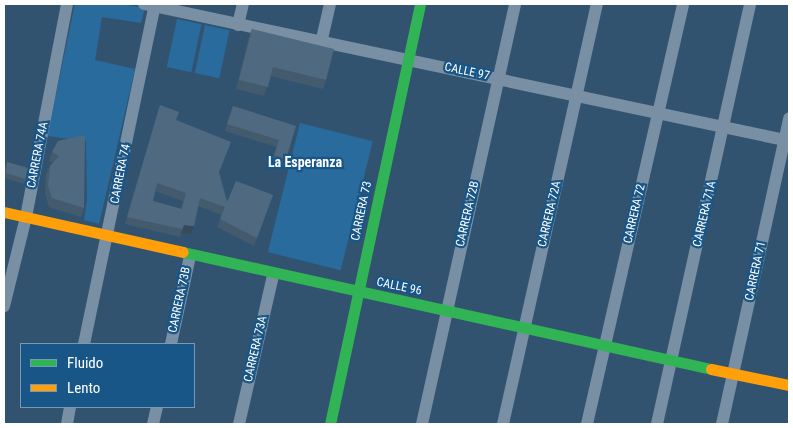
<!DOCTYPE html>
<html>
<head>
<meta charset="utf-8">
<style>
  body { margin:0 }
  #map { position:relative; width:793px; height:428px; overflow:hidden; background:#32536f; font-family:"Roboto Condensed",sans-serif }
  div>[style] { position:absolute }
  [style*='--x'] { left:calc(var(--x)*1px); top:calc(var(--y)*1px); width:calc(var(--w)*1px); rotate:calc(var(--a)*1deg) }
  .green>* { inset:0; background:#2a6b9e; transform-origin:0 0 }
  .street>* { height:12px; margin:-6px; padding:0 6px; transform-origin:6px; border-radius:6px; background:#7990a4 }
  .fast>* { height:11px; margin:-5.5px; padding:0 5.5px; transform-origin:5.5px; border-radius:5.5px; background:#30b455 }
  .slow>* { height:11px; margin:-5.5px; padding:0 5.5px; transform-origin:5.5px; border-radius:5.5px; background:#ff9f0a }
  .wall>* { inset:0; background:#445b6e }
  .shaded-wall>* { inset:0; background:#374a5a }
  .building>* { inset:0; background:#4f6a80 }
  span { translate:-50% -50%; white-space:nowrap; text-align:center; line-height:1.15; -webkit-text-stroke:4.5px #195688; paint-order:stroke }
  .street-label { font-size:12px; color:#fff }
  .neighbourhood-label { font-size:14px; color:#fff; font-weight:700 }
  .frame { position:absolute; inset:0; border:5px solid #fff; pointer-events:none }
  .legend { position:absolute; left:20px; top:343px; width:175px; height:65px; box-sizing:border-box; background:#195688; border:1px solid #759ab8; margin:0; padding:6px 9px; list-style:none; font-size:15px; color:#fff }
  .legend li { display:flex; align-items:center; gap:10px; height:25px }
  .legend b { width:25px; border:1px solid #759ab8 }
</style>
</head>
<body>
<div id="map">
  <div class="green">
    <div style="clip-path:polygon(75px 4px,122px 4px,145px 8px,141px 23px,102px 17px,95px 60px,135px 69px,99px 224px,84px 220px,87px 200px,86px 141px,47px 136px)"></div>
    <div style="left:177px;top:19px;width:25px;height:49px;rotate:12deg"></div>
    <div style="left:205px;top:25px;width:25px;height:49px;rotate:12deg"></div>
    <div style="left:300px;top:123px;width:75px;height:133px;rotate:14deg"></div>
  </div>
  <div class="street">
    <div style="--x:144;--y:4;--w:659;--a:11.99"></div>
    <div style="--x:238;--y:25;--w:22;--a:-77"></div>
    <div style="--x:321;--y:43;--w:40;--a:-77"></div>
    <div style="--x:4;--y:306;--w:92;--a:-76.1"></div>
    <div style="--x:26;--y:217;--w:217;--a:-79.1"></div>
    <div style="--x:84;--y:344;--w:347;--a:-78.2"></div>
    <div style="--x:171;--y:344;--w:90;--a:-77.8"></div>
    <div style="--x:67;--y:424;--w:17;--a:-80"></div>
    <div style="--x:153;--y:424;--w:17;--a:-77"></div>
    <div style="--x:239;--y:424;--w:153;--a:-77.1"></div>
    <div style="--x:422;--y:424;--w:430;--a:-77.5"></div>
    <div style="--x:503;--y:424;--w:430;--a:-77.4"></div>
    <div style="--x:587;--y:424;--w:431;--a:-77.1"></div>
    <div style="--x:657;--y:424;--w:430;--a:-77.5"></div>
    <div style="--x:722;--y:424;--w:313;--a:-77.6"></div>
  </div>
  <div class="fast">
    <div style="--x:183;--y:252;--w:541;--a:12.49"></div>
    <div style="--x:330;--y:424;--w:430;--a:-77.9"></div>
  </div>
  <div class="slow">
    <div style="--x:4;--y:212;--w:183;--a:12.6"></div>
    <div style="--x:711;--y:369;--w:80;--a:11.6"></div>
  </div>
  <div class="wall">
    <div style="clip-path:polygon(252px 29px,326px 80px,323px 89px,270px 76px,264px 96px,236px 89px,249px 37px)"></div>
    <div style="clip-path:polygon(evenodd,160px 105px,176px 120px,219px 173px,227px 202px,273px 195px,254px 246px,217px 227px,222px 215px,198px 206px,194px 226px,191px 234px,181px 233px,180px 237px,125px 224px,160px 105px,155px 191px,183px 201px,181px 209px,153px 201px,155px 191px)"></div>
    <div style="clip-path:polygon(233px 106px,296px 126px,283px 165px,272px 162px,277px 147px,225px 131px)"></div>
    <div style="clip-path:polygon(58px 141px,84px 208px,81px 217px,49px 207px,45px 194px,46px 174px,50px 166px,53px 163px,49px 161px,52px 152px)"></div>
    <div style="clip-path:polygon(7px 162px,26px 179px,24px 184px,4px 178px,5px 167px)"></div>
  </div>
  <div class="shaded-wall">
    <div style="clip-path:polygon(184px 225px,194px 226px,191px 234px,181px 233px,180px 237px)"></div>
  </div>
  <div class="building">
    <div style="clip-path:polygon(252px 29px,334px 49px,326px 80px,273px 67px,268px 87px,239px 80px)"></div>
    <div style="clip-path:polygon(evenodd,160px 105px,179px 112px,176px 120px,231px 142px,219px 172px,227px 202px,236px 181px,273px 195px,257px 238px,220px 219px,225px 207px,200px 198px,194px 226px,184px 225px,182px 229px,127px 217px,160px 105px,157px 183px,186px 193px,182px 209px,153px 201px,157px 183px)"></div>
    <div style="clip-path:polygon(233px 106px,296px 126px,286px 159px,274px 155px,279px 140px,227px 124px)"></div>
    <div style="clip-path:polygon(85px 135px,84px 208px,52px 198px,48px 186px,50px 166px,59px 156px,52px 152px,58px 141px)"></div>
    <div style="clip-path:polygon(7px 162px,28px 168px,26px 179px,6px 173px)"></div>
  </div>
  <div class="street-label">
    <span style="left:467px;top:72px;rotate:12deg">CALLE 97</span>
    <span style="left:38px;top:155px;rotate:-79deg">CARRERA 74A</span>
    <span style="left:121px;top:174px;rotate:-79deg">CARRERA 74</span>
    <span style="left:362px;top:211px;rotate:-78deg">CARRERA 73</span>
    <span style="left:468px;top:214px;rotate:-77deg">CARRERA 72B</span>
    <span style="left:550px;top:214px;rotate:-77deg">CARRERA 72A</span>
    <span style="left:635px;top:214px;rotate:-77deg">CARRERA 72</span>
    <span style="left:705px;top:214px;rotate:-77deg">CARRERA 71A</span>
    <span style="left:756px;top:271px;rotate:-78deg">CARRERA 71</span>
    <span style="left:399px;top:287px;rotate:12deg">CALLE 96</span>
    <span style="left:180px;top:300px;rotate:-78deg">CARRERA 73B</span>
    <span style="left:256px;top:349px;rotate:-77deg">CARRERA 73A</span>
  </div>
  <div class="neighbourhood-label">
    <span style="left:305px;top:162px">La Esperanza</span>
  </div>
  <div class="frame"></div>
  <ul class="legend">
  <li><b style="height:6px;background:#30b455"></b>Fluido</li>
  <li><b style="height:6px;background:#ff9f0a"></b>Lento</li>
  </ul>
</div>
</body>
</html>
